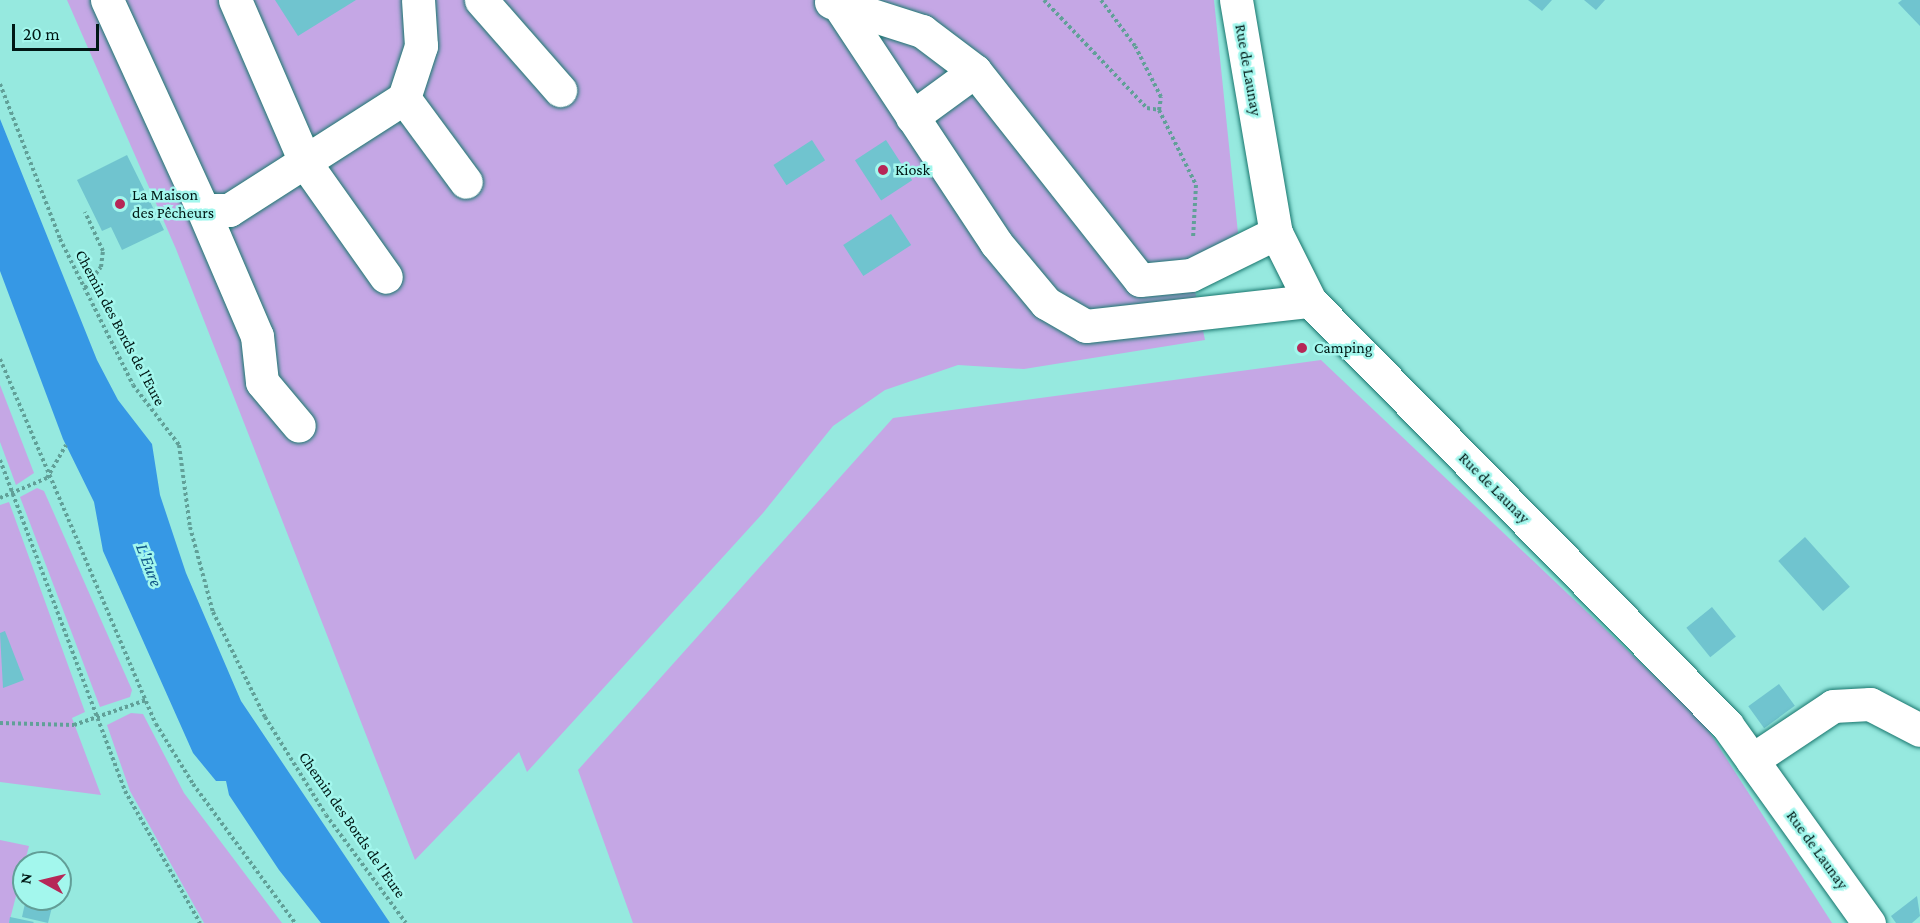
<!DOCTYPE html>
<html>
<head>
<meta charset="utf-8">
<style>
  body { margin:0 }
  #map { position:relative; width:1920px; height:923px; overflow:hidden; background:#96e9df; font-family:"Crimson Pro",serif }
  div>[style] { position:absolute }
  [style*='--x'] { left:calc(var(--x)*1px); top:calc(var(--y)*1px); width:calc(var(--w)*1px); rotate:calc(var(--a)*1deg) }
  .green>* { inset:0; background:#c5a7e5 }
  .water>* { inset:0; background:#3698e5 }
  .building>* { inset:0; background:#70c4cf; transform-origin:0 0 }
  .path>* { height:4px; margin-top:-2px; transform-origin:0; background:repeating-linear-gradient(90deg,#61a098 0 3px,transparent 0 6px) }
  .roads { filter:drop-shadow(0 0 2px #19766e) drop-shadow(0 0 2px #19766e) }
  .minor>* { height:33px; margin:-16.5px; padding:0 16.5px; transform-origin:16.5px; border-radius:16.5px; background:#fff }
  .dots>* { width:16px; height:16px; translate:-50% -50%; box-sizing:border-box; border:3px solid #a3f7ed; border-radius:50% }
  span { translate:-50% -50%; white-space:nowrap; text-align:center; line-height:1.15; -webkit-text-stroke:5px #a3f7ed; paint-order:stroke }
  .street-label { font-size:16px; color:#001815 }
  .poi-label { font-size:16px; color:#001815 }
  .left { translate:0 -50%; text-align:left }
  .water-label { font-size:18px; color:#105588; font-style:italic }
  .north { position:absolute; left:12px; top:851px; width:60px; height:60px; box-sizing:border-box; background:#a3f7ed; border:2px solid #629e97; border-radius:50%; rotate:278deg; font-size:16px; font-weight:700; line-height:24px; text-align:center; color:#001815 }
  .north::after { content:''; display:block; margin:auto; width:21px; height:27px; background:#b62757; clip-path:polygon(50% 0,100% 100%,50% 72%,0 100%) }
  .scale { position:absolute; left:12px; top:24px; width:87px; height:27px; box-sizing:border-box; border:3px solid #001815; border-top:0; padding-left:8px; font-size:18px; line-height:21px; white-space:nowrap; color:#001815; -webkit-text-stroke:4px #a3f7ed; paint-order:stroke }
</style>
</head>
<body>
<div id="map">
  <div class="green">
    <div style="clip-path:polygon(67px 0,1214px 0,1238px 233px,1189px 262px,1205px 340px,1024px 369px,958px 365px,885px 390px,833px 426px,763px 513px,527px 772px,519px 752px,415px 860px,176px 249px)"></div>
    <div style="clip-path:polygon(1321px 360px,1703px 722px,1832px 923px,633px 923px,578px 770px,893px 418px)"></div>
    <div style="clip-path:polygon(0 385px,34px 473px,16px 485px,0 442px)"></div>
    <div style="clip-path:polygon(37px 488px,44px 491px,132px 690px,130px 697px,100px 707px,20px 497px)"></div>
    <div style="clip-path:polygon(9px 502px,85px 712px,72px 718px,101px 795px,0 782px,0 505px)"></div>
    <div style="clip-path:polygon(131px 713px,143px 714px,184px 793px,282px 923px,204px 923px,130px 791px,107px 725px)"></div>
    <div style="clip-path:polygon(0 840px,29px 846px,9px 923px,0 923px)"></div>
  </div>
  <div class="water">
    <div style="clip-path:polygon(0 119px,97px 360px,118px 400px,152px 444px,160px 495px,186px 573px,241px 701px,390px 923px,321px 923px,279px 870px,229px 795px,226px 781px,216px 781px,193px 753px,103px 551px,94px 502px,63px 439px,0 271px)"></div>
  </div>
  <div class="building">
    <div style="clip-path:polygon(275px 0,356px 0,298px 36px)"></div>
    <div style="clip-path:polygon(1528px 0,1552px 0,1542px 11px)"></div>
    <div style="clip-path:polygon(1584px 0,1605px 0,1596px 10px)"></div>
    <div style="clip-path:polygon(1902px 0,1920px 0,1920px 26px,1898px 3px)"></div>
    <div style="left:812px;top:140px;width:24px;height:46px;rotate:57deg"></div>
    <div style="left:886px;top:140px;width:48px;height:37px;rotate:57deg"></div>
    <div style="clip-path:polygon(127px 155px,164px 230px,122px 250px,111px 227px,102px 231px,77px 180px)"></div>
    <div style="left:891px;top:214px;width:37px;height:57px;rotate:57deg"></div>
    <div style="left:1805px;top:537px;width:67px;height:36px;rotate:48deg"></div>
    <div style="left:1712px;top:607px;width:38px;height:33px;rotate:51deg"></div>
    <div style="clip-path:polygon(5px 631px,24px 680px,3px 688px,0 633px)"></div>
    <div style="left:1779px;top:684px;width:27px;height:38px;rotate:54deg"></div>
    <div style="clip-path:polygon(1917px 896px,1920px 916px,1912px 923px,1896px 923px,1891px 916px)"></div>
    <div style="clip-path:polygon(26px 899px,54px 899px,48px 923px,22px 917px)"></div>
    <div style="clip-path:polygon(10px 917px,34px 922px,33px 923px,9px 923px)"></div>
  </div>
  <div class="path">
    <div style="--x:1044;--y:0;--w:149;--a:46.4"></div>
    <div style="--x:1147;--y:108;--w:12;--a:9"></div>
    <div style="--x:1159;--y:110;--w:13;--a:-81"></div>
    <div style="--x:1161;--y:97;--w:57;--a:-117"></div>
    <div style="--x:1135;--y:46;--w:57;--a:-126.5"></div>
    <div style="--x:0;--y:84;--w:166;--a:68.8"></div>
    <div style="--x:60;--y:239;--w:163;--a:63.4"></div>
    <div style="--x:133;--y:385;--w:76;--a:52.5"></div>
    <div style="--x:179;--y:445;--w:83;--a:82.4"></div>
    <div style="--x:190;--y:527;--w:88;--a:74.9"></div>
    <div style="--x:213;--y:612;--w:117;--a:63.7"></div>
    <div style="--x:265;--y:717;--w:115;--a:58.1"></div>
    <div style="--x:326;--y:815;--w:134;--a:53.5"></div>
    <div style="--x:1159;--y:110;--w:84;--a:63.7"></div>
    <div style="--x:1196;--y:185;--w:54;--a:93.2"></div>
    <div style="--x:85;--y:288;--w:26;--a:-53"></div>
    <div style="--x:101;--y:267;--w:16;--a:-83"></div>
    <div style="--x:103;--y:251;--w:43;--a:-114.8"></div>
    <div style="--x:0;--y:359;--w:397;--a:66.9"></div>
    <div style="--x:156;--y:724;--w:70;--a:58.3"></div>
    <div style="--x:193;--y:784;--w:172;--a:53.7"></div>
    <div style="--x:0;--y:460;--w:354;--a:69.3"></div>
    <div style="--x:125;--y:791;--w:152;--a:60.4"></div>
    <div style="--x:0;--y:498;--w:51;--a:-23.1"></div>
    <div style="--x:47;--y:478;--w:38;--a:-60"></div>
    <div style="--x:0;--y:723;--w:74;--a:1.5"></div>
    <div style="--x:74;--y:725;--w:76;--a:-19.1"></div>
  </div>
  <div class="roads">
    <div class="minor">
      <div style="--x:107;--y:0;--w:231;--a:65.4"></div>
      <div style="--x:203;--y:210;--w:26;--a:0"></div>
      <div style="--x:229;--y:210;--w:208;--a:-32.6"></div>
      <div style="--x:404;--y:98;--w:55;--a:-71.9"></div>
      <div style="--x:421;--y:46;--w:46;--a:-93.7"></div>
      <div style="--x:235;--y:0;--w:179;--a:66.6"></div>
      <div style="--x:306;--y:164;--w:138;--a:54.7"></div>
      <div style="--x:481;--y:0;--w:120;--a:48.7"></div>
      <div style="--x:1236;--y:0;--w:236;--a:80.3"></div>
      <div style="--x:1276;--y:233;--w:76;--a:63.4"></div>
      <div style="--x:1310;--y:301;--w:595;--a:45.48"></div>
      <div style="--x:1727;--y:725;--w:244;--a:54.4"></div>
      <div style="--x:831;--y:2;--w:96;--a:17.7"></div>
      <div style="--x:922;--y:31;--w:66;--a:37"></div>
      <div style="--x:975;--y:71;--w:266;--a:51.7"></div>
      <div style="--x:1140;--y:280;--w:51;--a:-5.6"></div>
      <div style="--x:1191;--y:275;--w:95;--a:-26.3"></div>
      <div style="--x:838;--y:4;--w:287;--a:56.5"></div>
      <div style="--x:996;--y:243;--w:78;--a:50.2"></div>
      <div style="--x:1046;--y:303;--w:46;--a:29.9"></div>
      <div style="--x:1086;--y:326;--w:225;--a:-6.4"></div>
      <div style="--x:404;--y:98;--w:104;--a:53.6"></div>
      <div style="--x:912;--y:117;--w:78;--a:-36.1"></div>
      <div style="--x:203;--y:210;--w:137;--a:66.8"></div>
      <div style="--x:257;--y:336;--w:46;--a:83.8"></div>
      <div style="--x:262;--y:382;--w:57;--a:49.9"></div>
      <div style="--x:1752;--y:760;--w:97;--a:-33.7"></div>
      <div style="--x:1833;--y:706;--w:37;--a:-3"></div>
      <div style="--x:1870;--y:704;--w:56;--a:27.5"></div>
    </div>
  </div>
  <div class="dots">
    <div style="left:883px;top:170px;background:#b62757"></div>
    <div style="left:120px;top:204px;background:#b62757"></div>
    <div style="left:1302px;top:348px;background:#b62757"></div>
  </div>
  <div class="street-label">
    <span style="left:1248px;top:70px;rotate:80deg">Rue de Launay</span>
    <span style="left:120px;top:328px;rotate:62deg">Chemin des Bords de l'Eure</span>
    <span style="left:1494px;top:488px;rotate:45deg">Rue de Launay</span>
    <span style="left:352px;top:825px;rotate:55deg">Chemin des Bords de l'Eure</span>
    <span style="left:1817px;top:850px;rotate:54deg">Rue de Launay</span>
  </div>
  <div class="poi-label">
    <span class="left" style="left:895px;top:170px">Kiosk</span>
    <span class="left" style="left:132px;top:204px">La Maison<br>des Pêcheurs</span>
    <span class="left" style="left:1314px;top:348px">Camping</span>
  </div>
  <div class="water-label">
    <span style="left:149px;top:565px;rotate:69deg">L'Eure</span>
  </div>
  <div class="north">N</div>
  <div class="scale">20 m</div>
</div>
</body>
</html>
